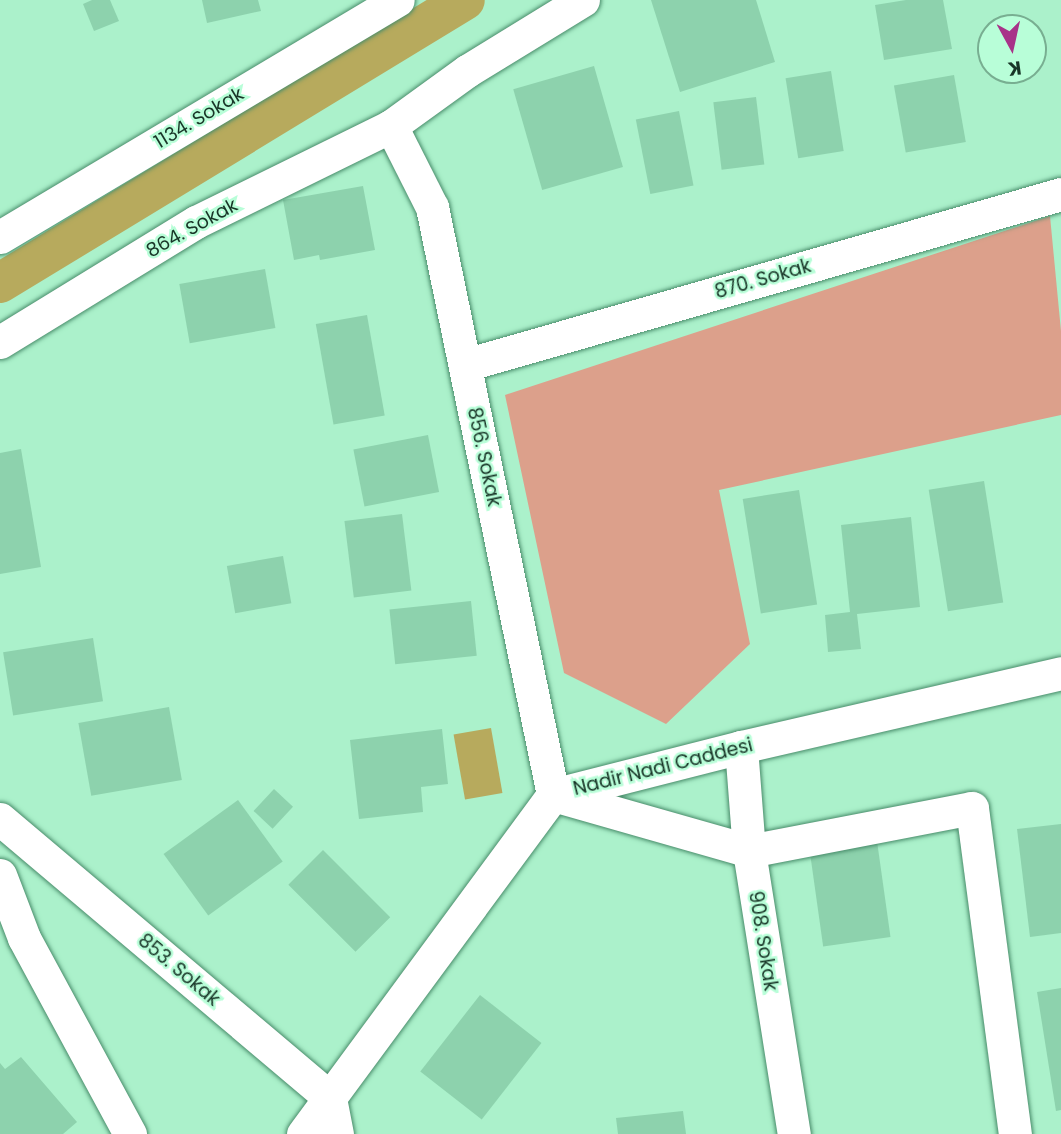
<!DOCTYPE html>
<html>
<head>
<meta charset="utf-8">
<style>
  body { margin:0 }
  #map { position:relative; width:1061px; height:1134px; overflow:hidden; background:#abf1cb; font-family:Poppins,sans-serif }
  div>[style] { position:absolute }
  [style*='--x'] { left:calc(var(--x)*1px); top:calc(var(--y)*1px); width:calc(var(--w)*1px); rotate:calc(var(--a)*1deg) }
  .green>* { inset:0; background:#dca08b }
  .water>* { inset:0; background:#b7aa5d; transform-origin:0 0 }
  .canal>* { height:40px; margin:-20px; padding:0 20px; transform-origin:20px; border-radius:20px; background:#b7aa5d }
  .building>* { inset:0; background:#8dd2ad; transform-origin:0 0 }
  .roads { filter:drop-shadow(0 0 2px #488c6a) drop-shadow(0 0 2px #488c6a) }
  .minor>* { height:33px; margin:-16.5px; padding:0 16.5px; transform-origin:16.5px; border-radius:16.5px; background:#fff }
  span { translate:-50% -50%; white-space:nowrap; text-align:center; line-height:1.15; -webkit-text-stroke:5px #b8fed8; paint-order:stroke }
  .street-label { font-size:19px; color:#183527 }
  .north { position:absolute; left:977px; top:14px; width:70px; height:70px; box-sizing:border-box; background:#b8fed8; border:2px solid #78ae91; border-radius:50%; rotate:172deg; font-size:19px; font-weight:700; line-height:28px; text-align:center; color:#183527 }
  .north::after { content:''; display:block; margin:auto; width:24px; height:32px; background:#a83289; clip-path:polygon(50% 0,100% 100%,50% 72%,0 100%) }
</style>
</head>
<body>
<div id="map">
  <div class="green">
    <div style="clip-path:polygon(1050px 216px,1061px 331px,1061px 415px,719px 490px,750px 644px,666px 724px,564px 673px,505px 395px)"></div>
  </div>
  <div class="water">
    <div style="left:491px;top:728px;width:66px;height:38px;rotate:80deg"></div>
  </div>
  <div class="canal">
    <div style="--x:0;--y:283;--w:544;--a:-31.32"></div>
  </div>
  <div class="building">
    <div style="clip-path:polygon(92px 0,110px 0,119px 21px,94px 31px,83px 4px)"></div>
    <div style="clip-path:polygon(202px 0,258px 0,261px 11px,207px 23px)"></div>
    <div style="clip-path:polygon(651px 0,756px 0,775px 62px,680px 92px)"></div>
    <div style="clip-path:polygon(906px 0,943px 0,952px 49px,884px 60px,875px 5px)"></div>
    <div style="left:594px;top:66px;width:105px;height:84px;rotate:74deg"></div>
    <div style="left:831px;top:71px;width:81px;height:46px;rotate:81deg"></div>
    <div style="left:954px;top:75px;width:68px;height:61px;rotate:80deg"></div>
    <div style="left:756px;top:97px;width:68px;height:43px;rotate:83deg"></div>
    <div style="left:679px;top:111px;width:76px;height:44px;rotate:79deg"></div>
    <div style="clip-path:polygon(363px 186px,375px 250px,320px 260px,319px 255px,294px 260px,283px 200px)"></div>
    <div style="left:265px;top:269px;width:60px;height:87px;rotate:80deg"></div>
    <div style="left:367px;top:315px;width:102px;height:52px;rotate:80deg"></div>
    <div style="left:428px;top:435px;width:58px;height:76px;rotate:79deg"></div>
    <div style="clip-path:polygon(21px 449px,41px 567px,0 574px,0 453px)"></div>
    <div style="left:984px;top:481px;width:123px;height:56px;rotate:81deg"></div>
    <div style="left:799px;top:490px;width:116px;height:57px;rotate:81deg"></div>
    <div style="left:402px;top:514px;width:77px;height:58px;rotate:83deg"></div>
    <div style="clip-path:polygon(911px 517px,920px 607px,857px 614px,861px 649px,828px 652px,825px 615px,850px 612px,841px 525px)"></div>
    <div style="left:283px;top:556px;width:48px;height:57px;rotate:80deg"></div>
    <div style="left:471px;top:601px;width:55px;height:82px;rotate:84deg"></div>
    <div style="left:93px;top:638px;width:64px;height:91px;rotate:81deg"></div>
    <div style="left:169px;top:707px;width:74px;height:92px;rotate:80deg"></div>
    <div style="clip-path:polygon(442px 729px,448px 784px,421px 787px,423px 812px,359px 819px,350px 740px)"></div>
    <div style="left:274px;top:789px;width:26px;height:30px;rotate:43deg"></div>
    <div style="left:238px;top:800px;width:76px;height:92px;rotate:54deg"></div>
    <div style="clip-path:polygon(1061px 824px,1061px 933px,1030px 937px,1017px 829px)"></div>
    <div style="left:877px;top:841px;width:97px;height:68px;rotate:82deg"></div>
    <div style="left:323px;top:850px;width:95px;height:49px;rotate:45deg"></div>
    <div style="clip-path:polygon(1061px 988px,1061px 1110px,1056px 1111px,1037px 992px)"></div>
    <div style="left:480px;top:995px;width:78px;height:97px;rotate:38deg"></div>
    <div style="clip-path:polygon(21px 1057px,77px 1122px,63px 1134px,0 1134px,0 1063px,5px 1069px)"></div>
    <div style="clip-path:polygon(683px 1111px,686px 1134px,618px 1134px,616px 1118px)"></div>
  </div>
  <div class="roads">
    <div class="minor">
      <div style="--x:391;--y:126;--w:91;--a:63.2"></div>
      <div style="--x:432;--y:207;--w:600;--a:78.37"></div>
      <div style="--x:553;--y:795;--w:204;--a:15.9"></div>
      <div style="--x:749;--y:851;--w:227;--a:-10.9"></div>
      <div style="--x:972;--y:808;--w:329;--a:82.5"></div>
      <div style="--x:0;--y:237;--w:463;--a:-30.8"></div>
      <div style="--x:0;--y:342;--w:230;--a:-31.5"></div>
      <div style="--x:196;--y:222;--w:217;--a:-26.2"></div>
      <div style="--x:391;--y:126;--w:94;--a:-35.9"></div>
      <div style="--x:467;--y:71;--w:136;--a:-31.5"></div>
      <div style="--x:465;--y:365;--w:620;--a:-16.01"></div>
      <div style="--x:741;--y:747;--w:104;--a:85.6"></div>
      <div style="--x:749;--y:851;--w:287;--a:81"></div>
      <div style="--x:0;--y:819;--w:432;--a:40.2"></div>
      <div style="--x:330;--y:1098;--w:37;--a:79"></div>
      <div style="--x:0;--y:875;--w:67;--a:69.1"></div>
      <div style="--x:24;--y:938;--w:223;--a:61.6"></div>
      <div style="--x:303;--y:1134;--w:421;--a:-53.6"></div>
      <div style="--x:553;--y:795;--w:194;--a:-14.3"></div>
      <div style="--x:741;--y:747;--w:328;--a:-13"></div>
    </div>
  </div>
  <div class="street-label">
    <span style="left:199px;top:118px;rotate:-31deg">1134. Sokak</span>
    <span style="left:192px;top:228px;rotate:-29deg">864. Sokak</span>
    <span style="left:763px;top:279px;rotate:-16deg">870. Sokak</span>
    <span style="left:484px;top:457px;rotate:78deg">856. Sokak</span>
    <span style="left:663px;top:767px;rotate:-14deg">Nadir Nadi Caddesi</span>
    <span style="left:763px;top:941px;rotate:81deg">908. Sokak</span>
    <span style="left:179px;top:970px;rotate:40deg">853. Sokak</span>
  </div>
  <div class="north">K</div>
</div>
</body>
</html>
